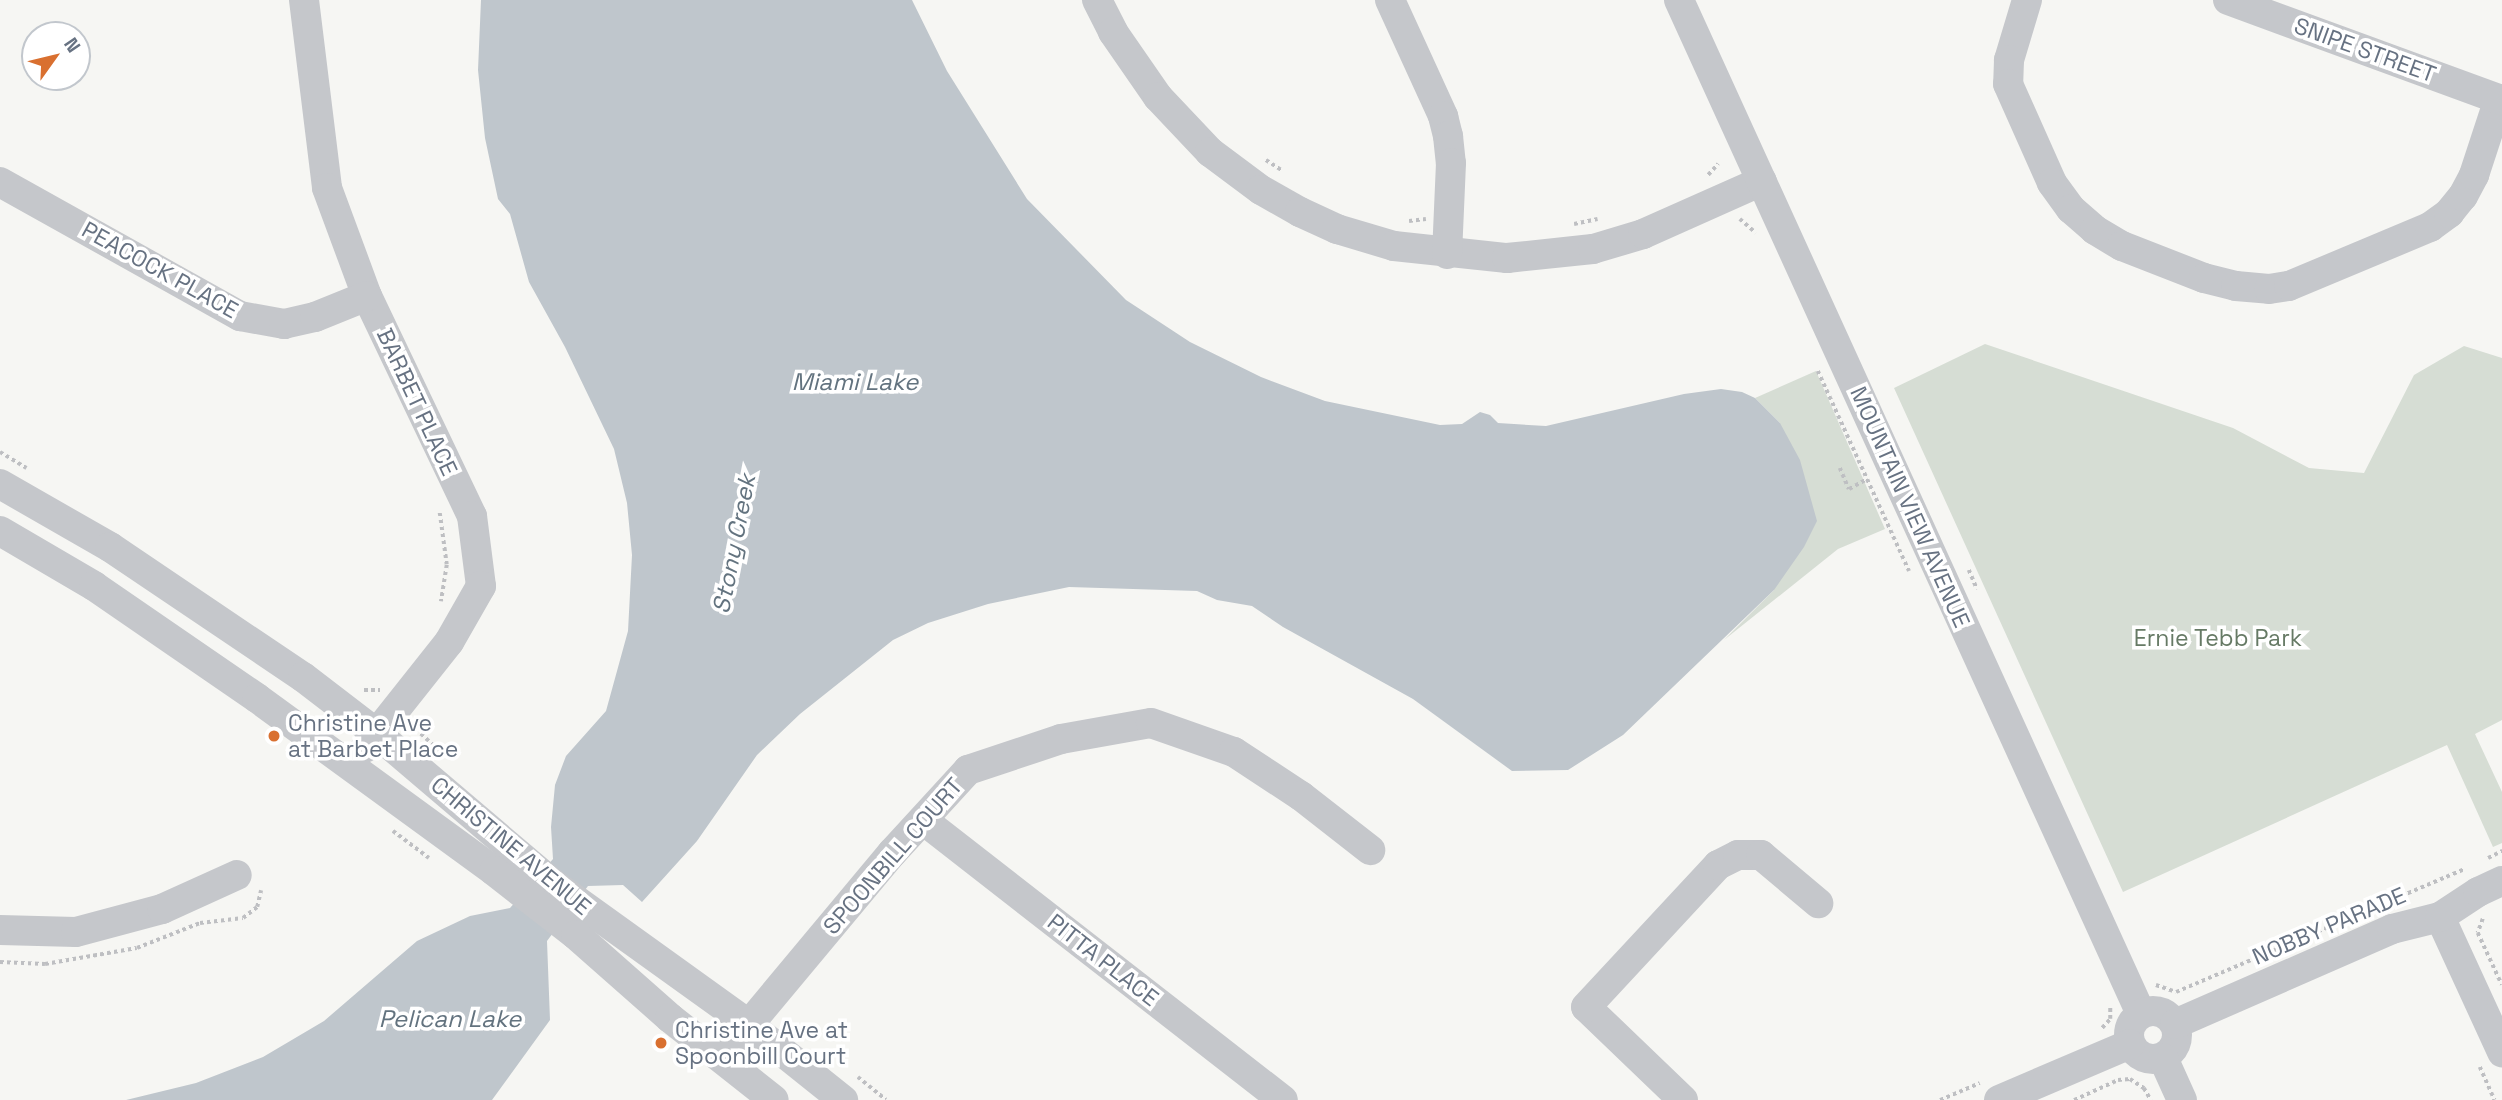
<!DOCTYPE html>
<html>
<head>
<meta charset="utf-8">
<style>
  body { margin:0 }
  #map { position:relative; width:2502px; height:1100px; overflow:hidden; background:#f6f6f3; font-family:"Space Grotesk",sans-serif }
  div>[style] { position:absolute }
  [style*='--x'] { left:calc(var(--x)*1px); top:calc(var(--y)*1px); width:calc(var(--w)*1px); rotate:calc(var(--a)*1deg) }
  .green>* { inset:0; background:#d6ddd4 }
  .water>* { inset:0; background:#bfc6cc }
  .path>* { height:3.5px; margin-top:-1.75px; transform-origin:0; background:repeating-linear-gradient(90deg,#bebfc2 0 3.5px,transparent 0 7px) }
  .minor>* { height:30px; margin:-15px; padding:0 15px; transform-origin:15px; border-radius:15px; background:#c5c7cb }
  .minor>.ring { margin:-15px; padding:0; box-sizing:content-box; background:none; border:30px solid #c5c7cb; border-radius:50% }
  .dots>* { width:19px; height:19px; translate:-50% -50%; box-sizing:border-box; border:4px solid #fff; border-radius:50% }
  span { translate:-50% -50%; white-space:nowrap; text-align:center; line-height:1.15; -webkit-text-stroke:7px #fff; paint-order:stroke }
  .street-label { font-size:23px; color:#677282 }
  .park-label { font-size:23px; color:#667a65 }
  .poi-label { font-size:23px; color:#677282 }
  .left { translate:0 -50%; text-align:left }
  .water-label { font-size:24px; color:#63737f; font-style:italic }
  .north { position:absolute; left:21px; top:21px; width:70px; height:70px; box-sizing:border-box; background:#fff; border:2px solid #c2c7cd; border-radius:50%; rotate:56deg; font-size:19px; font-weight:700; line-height:28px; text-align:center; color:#677282 }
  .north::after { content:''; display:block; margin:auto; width:24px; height:32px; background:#d97030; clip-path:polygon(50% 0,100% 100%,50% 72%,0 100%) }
</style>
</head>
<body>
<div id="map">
  <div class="green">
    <div style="clip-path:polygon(1985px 344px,2233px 428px,2309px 468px,2364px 473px,2414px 375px,2464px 346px,2502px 358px,2502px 720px,2475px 734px,2502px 792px,2502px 843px,2493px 847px,2447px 745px,2123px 892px,1894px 388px)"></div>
    <div style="clip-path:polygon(1816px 371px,1885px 529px,1838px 549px,1724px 640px,1774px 590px,1780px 423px,1755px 398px)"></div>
  </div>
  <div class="water">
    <div style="clip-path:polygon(481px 0,912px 0,947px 71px,1027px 199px,1126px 300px,1190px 342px,1261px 377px,1325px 401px,1440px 425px,1462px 424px,1480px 412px,1490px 415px,1498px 423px,1546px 426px,1684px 394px,1721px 389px,1742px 392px,1755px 398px,1780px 423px,1800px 460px,1817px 521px,1804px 547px,1774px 590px,1623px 735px,1568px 770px,1512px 771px,1413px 699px,1283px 627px,1252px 606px,1217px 600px,1197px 591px,1069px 587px,988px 604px,928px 623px,893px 640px,800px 714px,757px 755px,697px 841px,642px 902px,623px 885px,588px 886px,547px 941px,550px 1020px,492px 1100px,126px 1100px,196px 1083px,263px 1057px,324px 1021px,417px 941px,470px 916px,510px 908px,553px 859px,551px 827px,555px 785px,566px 756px,606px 711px,628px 631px,632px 555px,627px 503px,614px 449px,565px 347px,529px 282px,510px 214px,498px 199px,485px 138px,478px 70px)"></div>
  </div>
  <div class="path">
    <div style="--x:1266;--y:160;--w:20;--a:33"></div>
    <div style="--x:1708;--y:175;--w:15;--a:-48"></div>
    <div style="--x:1740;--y:219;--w:21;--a:41"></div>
    <div style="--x:1409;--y:221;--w:17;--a:-7"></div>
    <div style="--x:1574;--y:224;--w:24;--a:-12"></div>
    <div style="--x:1818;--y:371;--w:220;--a:65.5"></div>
    <div style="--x:0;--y:452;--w:31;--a:31"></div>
    <div style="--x:1840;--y:468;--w:23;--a:67"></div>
    <div style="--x:1849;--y:489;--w:21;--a:-29"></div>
    <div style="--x:440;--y:513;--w:52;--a:82.3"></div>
    <div style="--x:447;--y:565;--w:37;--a:99"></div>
    <div style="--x:1969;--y:570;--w:21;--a:67"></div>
    <div style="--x:364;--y:690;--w:16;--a:0"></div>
    <div style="--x:418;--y:722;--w:7;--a:106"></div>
    <div style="--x:416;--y:729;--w:41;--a:43"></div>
    <div style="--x:393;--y:831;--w:45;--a:36.9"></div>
    <div style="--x:2488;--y:858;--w:16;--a:-27"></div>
    <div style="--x:2483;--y:919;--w:15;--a:110"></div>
    <div style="--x:2478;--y:933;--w:57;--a:65.2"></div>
    <div style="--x:0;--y:962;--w:45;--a:2.5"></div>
    <div style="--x:45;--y:964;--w:93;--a:-9.9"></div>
    <div style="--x:137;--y:948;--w:68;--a:-21.6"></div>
    <div style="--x:200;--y:923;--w:43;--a:-6.6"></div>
    <div style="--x:243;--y:918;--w:18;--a:-38"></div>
    <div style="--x:257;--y:907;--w:17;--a:-77"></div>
    <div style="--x:2156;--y:985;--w:21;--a:19"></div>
    <div style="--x:2176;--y:992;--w:314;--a:-23.1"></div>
    <div style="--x:2102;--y:1028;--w:12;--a:-48"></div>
    <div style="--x:2110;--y:1019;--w:12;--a:-90"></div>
    <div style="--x:2480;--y:1067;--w:36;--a:66"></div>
    <div style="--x:858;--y:1077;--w:36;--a:39"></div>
    <div style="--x:1940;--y:1100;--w:43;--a:-23"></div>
    <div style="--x:2074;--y:1100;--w:48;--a:-24.4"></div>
    <div style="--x:2118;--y:1080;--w:12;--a:-5"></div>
    <div style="--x:2130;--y:1079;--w:17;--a:33"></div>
    <div style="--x:2144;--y:1088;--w:14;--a:60"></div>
  </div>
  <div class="minor">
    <div style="--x:304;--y:0;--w:189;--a:83"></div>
    <div style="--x:327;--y:188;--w:115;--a:69.7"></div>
    <div style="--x:367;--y:296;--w:244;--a:64.5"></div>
    <div style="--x:472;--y:516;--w:71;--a:82.7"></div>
    <div style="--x:481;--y:586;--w:64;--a:119.7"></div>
    <div style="--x:449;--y:642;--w:135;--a:128.4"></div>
    <div style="--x:1097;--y:0;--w:36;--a:63"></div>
    <div style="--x:1113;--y:32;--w:79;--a:55.3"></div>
    <div style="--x:1158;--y:97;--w:76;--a:46.6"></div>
    <div style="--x:1210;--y:152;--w:64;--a:36.7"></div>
    <div style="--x:1261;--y:190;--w:45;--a:29.4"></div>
    <div style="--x:1300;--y:212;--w:41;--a:24.7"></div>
    <div style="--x:1337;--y:229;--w:59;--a:16.6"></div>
    <div style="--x:1394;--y:246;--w:114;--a:6.1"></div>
    <div style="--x:1507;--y:258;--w:86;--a:-6"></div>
    <div style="--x:1593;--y:249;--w:52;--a:-16.7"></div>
    <div style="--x:1643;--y:234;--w:130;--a:-24"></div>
    <div style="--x:1390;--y:0;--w:128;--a:65.4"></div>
    <div style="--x:1443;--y:116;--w:21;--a:76"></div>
    <div style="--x:1448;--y:136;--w:27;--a:84"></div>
    <div style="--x:1451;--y:163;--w:91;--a:92.5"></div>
    <div style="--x:1679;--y:0;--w:1114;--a:65.5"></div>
    <div style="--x:2027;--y:0;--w:63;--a:106.7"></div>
    <div style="--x:2009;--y:60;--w:24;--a:92"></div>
    <div style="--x:2008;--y:84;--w:108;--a:66"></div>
    <div style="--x:2052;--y:183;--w:32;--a:54"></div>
    <div style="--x:2071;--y:209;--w:32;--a:41"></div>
    <div style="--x:2095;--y:230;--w:31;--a:31"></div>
    <div style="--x:2122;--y:246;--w:88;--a:21.3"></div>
    <div style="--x:2204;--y:278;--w:33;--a:14"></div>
    <div style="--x:2236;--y:286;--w:33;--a:5"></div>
    <div style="--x:2269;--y:289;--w:20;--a:-9"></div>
    <div style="--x:2289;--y:286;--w:153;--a:-22.7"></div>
    <div style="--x:2430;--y:227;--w:24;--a:-36"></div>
    <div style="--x:2449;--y:213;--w:22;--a:-51"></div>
    <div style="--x:2463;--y:196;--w:24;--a:-62"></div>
    <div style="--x:2474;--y:175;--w:80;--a:-71.8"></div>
    <div style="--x:2228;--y:0;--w:292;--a:20.1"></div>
    <div style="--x:0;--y:182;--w:275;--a:29.2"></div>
    <div style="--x:240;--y:316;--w:45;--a:10.3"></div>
    <div style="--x:284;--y:324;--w:32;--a:-13"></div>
    <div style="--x:315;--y:317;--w:56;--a:-22"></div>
    <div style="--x:0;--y:484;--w:127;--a:29.8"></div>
    <div style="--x:110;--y:547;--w:233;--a:34"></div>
    <div style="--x:303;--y:677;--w:92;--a:37.5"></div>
    <div style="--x:376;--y:733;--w:231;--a:40.4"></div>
    <div style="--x:552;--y:883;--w:241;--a:35.7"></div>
    <div style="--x:748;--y:1024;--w:122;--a:38.7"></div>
    <div style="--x:0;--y:531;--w:109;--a:30.3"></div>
    <div style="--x:94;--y:586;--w:198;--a:34.5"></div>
    <div style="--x:257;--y:698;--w:293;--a:36.1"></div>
    <div style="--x:494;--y:871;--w:104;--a:38"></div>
    <div style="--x:576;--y:935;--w:125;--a:41.4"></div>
    <div style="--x:670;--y:1018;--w:132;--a:38.3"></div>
    <div style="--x:923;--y:820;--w:456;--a:37.9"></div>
    <div style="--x:2440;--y:917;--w:149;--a:65.3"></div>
    <div style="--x:0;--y:930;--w:76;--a:1.5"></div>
    <div style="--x:76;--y:932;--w:89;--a:-15"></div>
    <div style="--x:162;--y:909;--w:82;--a:-24.4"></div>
    <div class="ring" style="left:2129px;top:1011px;width:18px;height:18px"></div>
    <div style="--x:2175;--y:1024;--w:237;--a:-23.6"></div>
    <div style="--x:2392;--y:929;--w:49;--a:-14"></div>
    <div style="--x:2440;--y:917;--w:45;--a:-33.3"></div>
    <div style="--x:2478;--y:892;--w:26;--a:-25"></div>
    <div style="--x:736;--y:1040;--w:244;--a:-50.2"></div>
    <div style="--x:892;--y:853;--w:113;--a:-47.5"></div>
    <div style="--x:968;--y:770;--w:98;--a:-18.4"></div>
    <div style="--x:1061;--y:739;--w:91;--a:-10.1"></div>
    <div style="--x:1151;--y:723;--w:88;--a:19.3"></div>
    <div style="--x:1234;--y:752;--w:80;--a:33.3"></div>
    <div style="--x:1301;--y:796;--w:88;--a:38"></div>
    <div style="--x:2163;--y:1058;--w:46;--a:65.7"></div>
    <div style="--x:1683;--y:1100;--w:134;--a:-136.2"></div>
    <div style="--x:1586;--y:1007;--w:194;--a:-47.1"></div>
    <div style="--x:1718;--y:865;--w:22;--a:-27"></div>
    <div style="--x:1738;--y:855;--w:23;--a:0"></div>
    <div style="--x:1761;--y:855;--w:75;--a:40.1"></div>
    <div style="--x:1999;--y:1100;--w:142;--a:-23.1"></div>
  </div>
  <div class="dots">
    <div style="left:274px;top:736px;background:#d97030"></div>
    <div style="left:661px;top:1043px;background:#d97030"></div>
  </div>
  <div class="street-label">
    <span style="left:2365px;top:50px;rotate:20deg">SNIPE STREET</span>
    <span style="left:160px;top:270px;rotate:29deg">PEACOCK PLACE</span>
    <span style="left:417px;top:402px;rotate:65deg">BARBET PLACE</span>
    <span style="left:1910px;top:507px;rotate:66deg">MOUNTAIN VIEW AVENUE</span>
    <span style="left:511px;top:846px;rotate:40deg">CHRISTINE AVENUE</span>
    <span style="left:893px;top:856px;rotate:-49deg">SPOONBILL COURT</span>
    <span style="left:2329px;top:926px;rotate:-23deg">NOBBY PARADE</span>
    <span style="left:1103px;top:960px;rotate:38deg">PITTA PLACE</span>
  </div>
  <div class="park-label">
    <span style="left:2218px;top:638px">Ernie Tebb Park</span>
  </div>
  <div class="poi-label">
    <span class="left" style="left:288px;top:736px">Christine Ave<br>at Barbet Place</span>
    <span class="left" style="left:675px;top:1043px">Christine Ave at<br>Spoonbill Court</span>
  </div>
  <div class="water-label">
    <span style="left:855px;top:382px">Miami Lake</span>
    <span style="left:734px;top:544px;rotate:-79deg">Stony Creek</span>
    <span style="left:450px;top:1019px">Pelican Lake</span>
  </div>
  <div class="north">N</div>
</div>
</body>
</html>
